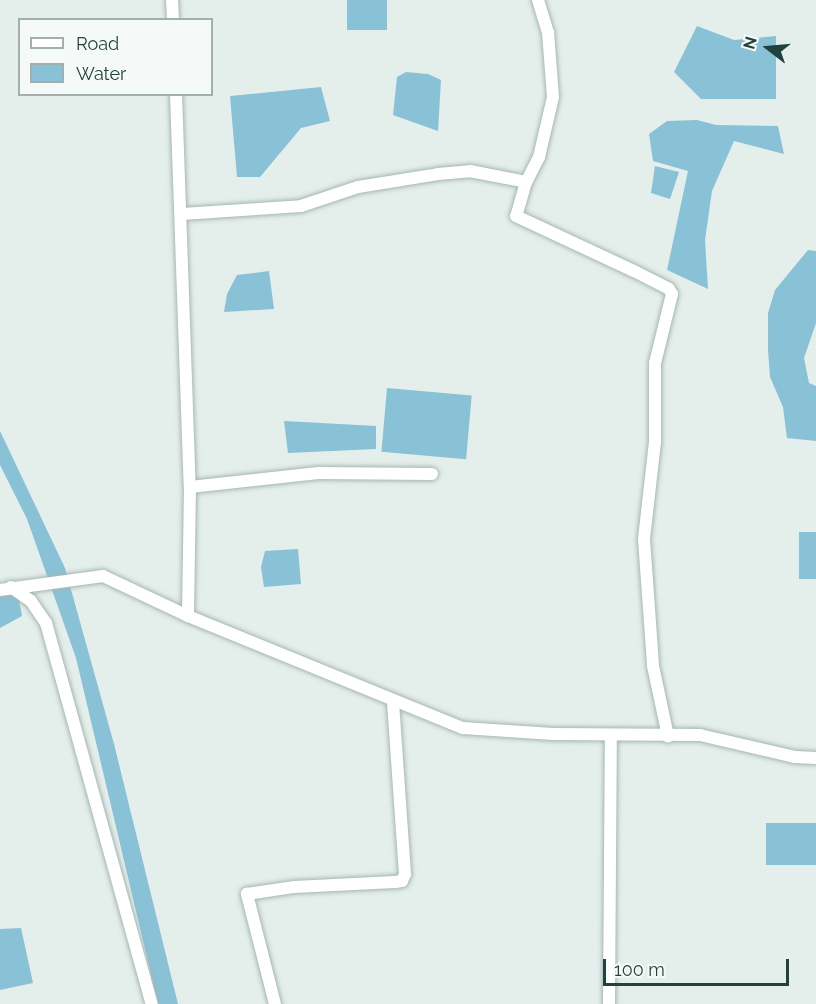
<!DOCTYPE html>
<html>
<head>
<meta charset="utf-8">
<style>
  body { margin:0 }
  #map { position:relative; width:816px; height:1004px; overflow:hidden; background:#e4eeeb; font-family:Raleway,sans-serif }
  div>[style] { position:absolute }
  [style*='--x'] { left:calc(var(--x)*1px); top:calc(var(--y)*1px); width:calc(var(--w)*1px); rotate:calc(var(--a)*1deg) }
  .water>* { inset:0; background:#89c1d7; transform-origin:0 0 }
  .roads { filter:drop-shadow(0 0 2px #a6b7b3) drop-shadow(0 0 2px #a6b7b3) }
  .minor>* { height:12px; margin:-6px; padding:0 6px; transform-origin:6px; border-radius:6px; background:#fff }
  span { translate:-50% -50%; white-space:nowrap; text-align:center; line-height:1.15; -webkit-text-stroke:5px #f5faf8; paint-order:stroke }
  .legend { position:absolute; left:18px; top:18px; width:195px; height:78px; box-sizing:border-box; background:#f5faf8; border:2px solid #a1b0ad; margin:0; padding:8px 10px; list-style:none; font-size:18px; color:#22423d }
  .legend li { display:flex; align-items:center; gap:12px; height:30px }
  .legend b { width:30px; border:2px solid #a1b0ad }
  .north { position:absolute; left:738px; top:18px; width:60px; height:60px; -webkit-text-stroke:4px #f5faf8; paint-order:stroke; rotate:286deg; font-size:16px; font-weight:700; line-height:24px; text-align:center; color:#22423d }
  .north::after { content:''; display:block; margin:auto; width:21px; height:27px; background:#22423d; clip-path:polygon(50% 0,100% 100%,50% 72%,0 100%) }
  .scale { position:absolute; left:603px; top:959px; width:186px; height:27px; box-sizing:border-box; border:3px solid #22423d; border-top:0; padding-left:8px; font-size:18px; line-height:21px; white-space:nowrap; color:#22423d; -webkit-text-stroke:4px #f5faf8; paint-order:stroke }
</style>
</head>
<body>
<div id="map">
  <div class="water">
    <div style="left:347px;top:0;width:40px;height:30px"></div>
    <div style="clip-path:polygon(697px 26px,734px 40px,776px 36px,776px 99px,701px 99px,674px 72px)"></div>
    <div style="clip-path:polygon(406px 72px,428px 74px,441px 80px,438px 131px,393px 115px,397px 77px)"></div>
    <div style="clip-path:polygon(321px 87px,330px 121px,301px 128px,260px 177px,237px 177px,230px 96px)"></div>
    <div style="clip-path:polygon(697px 120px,716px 125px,778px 126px,784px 154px,734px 141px,712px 191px,705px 240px,708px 289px,667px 270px,688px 171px,653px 161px,649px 134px,667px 121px)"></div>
    <div style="clip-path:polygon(655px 166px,679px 172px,670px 199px,651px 193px)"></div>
    <div style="clip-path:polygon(808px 250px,816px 251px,816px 323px,804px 358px,809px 383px,816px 386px,816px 441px,787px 438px,783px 407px,770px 377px,768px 350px,768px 313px,775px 290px)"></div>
    <div style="clip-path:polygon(269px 271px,274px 309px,224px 312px,227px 294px,237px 275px)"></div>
    <div style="left:387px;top:388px;width:85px;height:64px;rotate:5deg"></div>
    <div style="clip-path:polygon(284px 421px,376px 426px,376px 449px,288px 453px)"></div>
    <div style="clip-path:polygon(0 431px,65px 568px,114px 744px,178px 1004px,158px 1004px,76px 658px,27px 519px,0 465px)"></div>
    <div style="left:816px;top:532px;width:47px;height:17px;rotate:90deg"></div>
    <div style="clip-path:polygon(298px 549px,301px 584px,264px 587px,261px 567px,265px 551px)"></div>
    <div style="clip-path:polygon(0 592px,18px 595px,22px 616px,0 628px)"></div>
    <div style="left:816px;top:823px;width:42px;height:50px;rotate:90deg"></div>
    <div style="clip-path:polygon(21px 928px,33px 983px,0 990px,0 929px)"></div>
  </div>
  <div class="roads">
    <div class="minor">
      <div style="--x:172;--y:0;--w:20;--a:87"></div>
      <div style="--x:538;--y:0;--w:34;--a:73"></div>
      <div style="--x:548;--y:32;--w:65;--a:85.6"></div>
      <div style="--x:553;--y:97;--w:62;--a:103.1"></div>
      <div style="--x:539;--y:157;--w:28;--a:117"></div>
      <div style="--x:526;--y:182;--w:35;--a:106"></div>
      <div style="--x:516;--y:216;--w:130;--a:25"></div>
      <div style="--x:634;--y:271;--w:39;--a:27"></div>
      <div style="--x:669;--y:289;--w:6;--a:59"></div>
      <div style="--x:672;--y:294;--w:71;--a:103.8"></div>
      <div style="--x:655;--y:363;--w:79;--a:90"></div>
      <div style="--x:655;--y:442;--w:98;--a:96.5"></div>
      <div style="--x:644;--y:539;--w:127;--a:85.9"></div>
      <div style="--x:653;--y:666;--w:72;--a:77.9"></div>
      <div style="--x:176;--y:94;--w:393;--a:88"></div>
      <div style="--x:190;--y:487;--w:129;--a:90.9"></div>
      <div style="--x:188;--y:616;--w:297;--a:22.2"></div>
      <div style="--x:463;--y:728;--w:90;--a:3.8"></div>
      <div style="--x:553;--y:734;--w:147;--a:0.4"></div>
      <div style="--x:700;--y:735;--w:98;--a:13"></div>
      <div style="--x:795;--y:757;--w:21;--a:3"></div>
      <div style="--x:182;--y:214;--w:119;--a:-3.8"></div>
      <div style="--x:301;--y:206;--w:60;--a:-18.4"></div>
      <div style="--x:358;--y:187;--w:81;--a:-9.2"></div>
      <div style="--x:438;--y:174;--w:32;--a:-5"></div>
      <div style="--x:470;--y:171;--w:57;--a:11.1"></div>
      <div style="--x:190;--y:487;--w:129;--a:-6.2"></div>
      <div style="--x:318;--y:473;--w:114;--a:0.5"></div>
      <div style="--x:11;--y:587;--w:24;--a:35"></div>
      <div style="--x:31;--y:601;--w:27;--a:56"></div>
      <div style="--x:46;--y:623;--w:395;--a:74.5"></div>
      <div style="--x:0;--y:590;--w:104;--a:-7.7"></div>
      <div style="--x:103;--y:576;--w:94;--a:25.2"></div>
      <div style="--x:275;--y:1004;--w:114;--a:-104.3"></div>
      <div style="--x:247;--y:894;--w:48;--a:-8.5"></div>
      <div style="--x:294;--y:887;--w:101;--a:-2.8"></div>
      <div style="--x:395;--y:882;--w:7;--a:-8"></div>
      <div style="--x:402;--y:881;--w:8;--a:-67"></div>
      <div style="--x:405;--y:874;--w:173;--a:-94"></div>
      <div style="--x:609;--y:1004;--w:269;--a:-89.6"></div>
    </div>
  </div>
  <ul class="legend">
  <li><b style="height:8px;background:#fff"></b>Road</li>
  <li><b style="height:16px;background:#89c1d7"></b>Water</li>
  </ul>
  <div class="north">N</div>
  <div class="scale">100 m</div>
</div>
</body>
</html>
